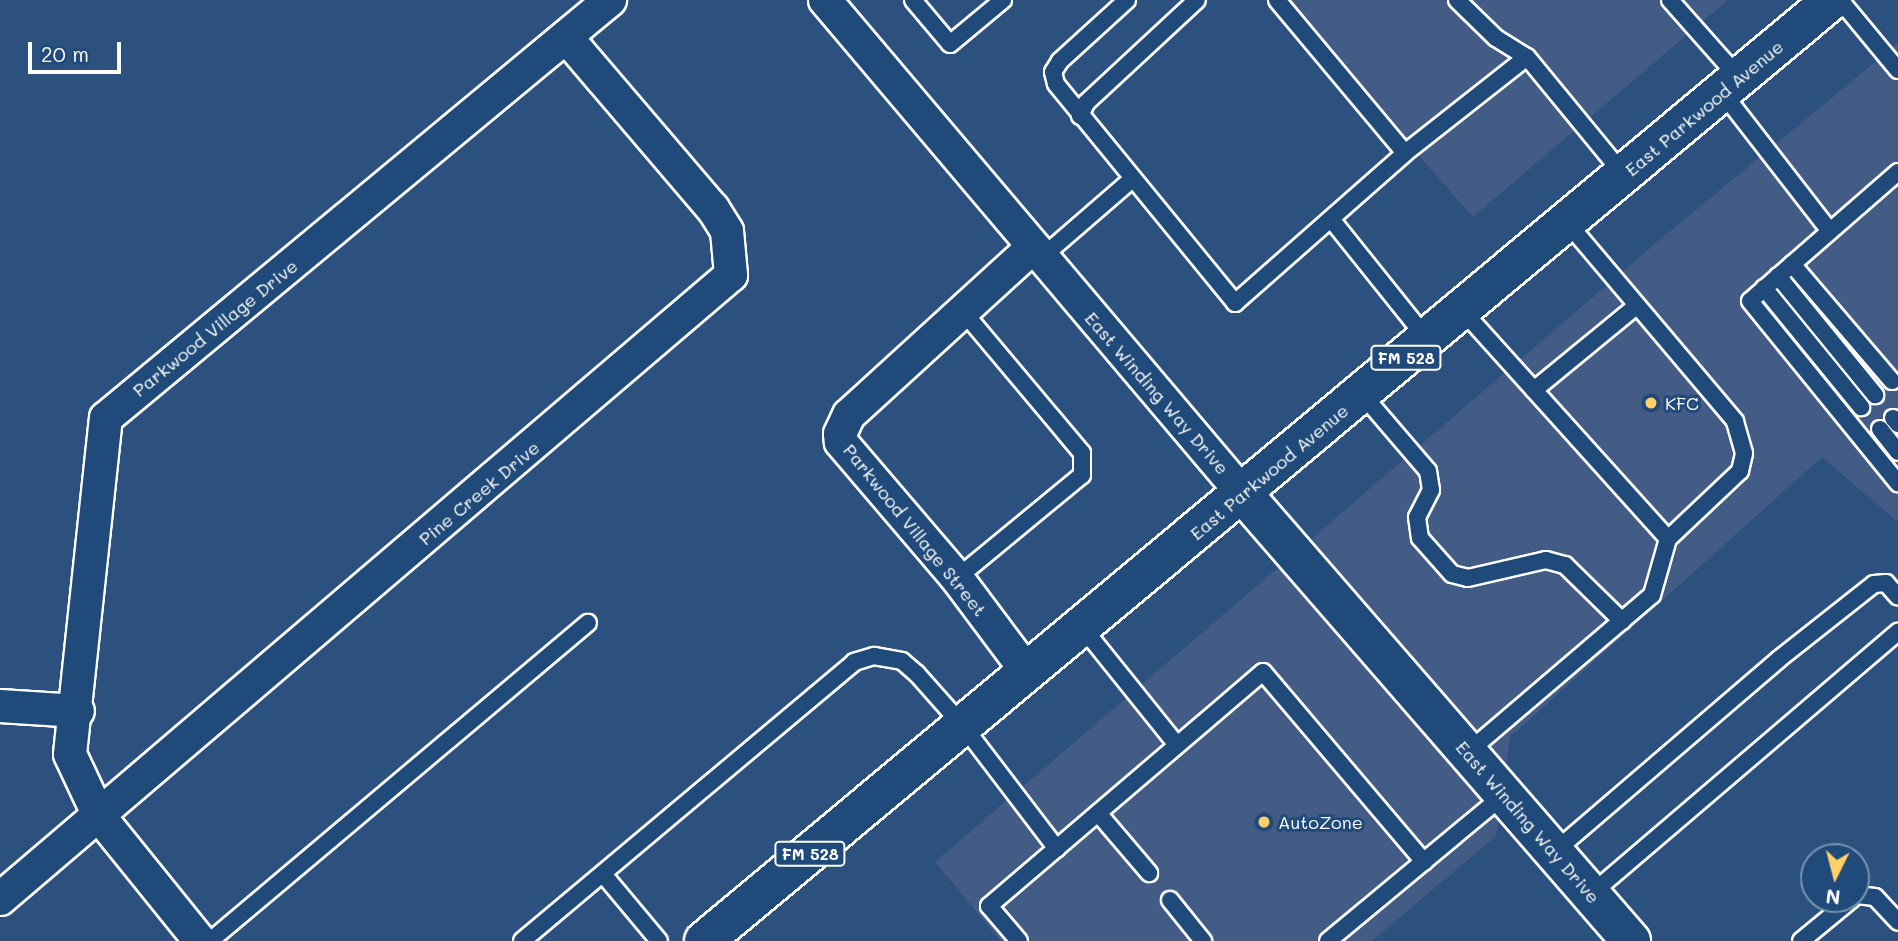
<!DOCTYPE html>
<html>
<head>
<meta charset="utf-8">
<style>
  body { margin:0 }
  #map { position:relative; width:1898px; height:941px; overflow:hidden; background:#2d517f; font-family:Mali,sans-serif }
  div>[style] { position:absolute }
  .built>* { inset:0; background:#425c86 }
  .roads { filter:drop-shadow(2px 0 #fff) drop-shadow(-2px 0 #fff) drop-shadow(0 2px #fff) drop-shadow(0 -2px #fff) }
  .lane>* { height:16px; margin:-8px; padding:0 8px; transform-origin:8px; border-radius:8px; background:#1f4a7a }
  .street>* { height:32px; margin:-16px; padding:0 16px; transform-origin:16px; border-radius:16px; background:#1f4a7a }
  .secondary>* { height:38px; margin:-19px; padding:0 19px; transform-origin:19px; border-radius:19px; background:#1f4a7a }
  .primary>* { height:38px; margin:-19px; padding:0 19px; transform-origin:19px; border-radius:19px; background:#1f4a7a }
  .dots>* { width:19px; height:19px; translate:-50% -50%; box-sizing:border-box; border:4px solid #1f4a7a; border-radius:50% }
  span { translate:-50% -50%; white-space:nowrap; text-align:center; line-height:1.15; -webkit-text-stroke:6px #1f4a7a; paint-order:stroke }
  .shield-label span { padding:2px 5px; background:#1f4a7a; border:2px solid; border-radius:5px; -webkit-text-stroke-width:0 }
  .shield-label { font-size:16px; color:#fff; font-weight:700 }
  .street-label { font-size:18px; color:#fff }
  .poi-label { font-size:18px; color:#fff }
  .left { translate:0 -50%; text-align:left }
  .north { position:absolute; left:1800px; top:843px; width:70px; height:70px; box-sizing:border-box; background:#1f4a7a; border:2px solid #7992af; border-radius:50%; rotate:186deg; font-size:19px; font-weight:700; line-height:28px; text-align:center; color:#fff }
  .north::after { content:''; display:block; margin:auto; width:24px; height:32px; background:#ffd166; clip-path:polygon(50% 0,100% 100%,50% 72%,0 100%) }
  .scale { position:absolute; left:28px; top:42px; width:93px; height:32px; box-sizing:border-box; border:4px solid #fff; border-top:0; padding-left:9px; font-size:21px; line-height:24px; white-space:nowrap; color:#fff; -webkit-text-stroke:5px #1f4a7a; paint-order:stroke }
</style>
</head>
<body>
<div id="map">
  <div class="built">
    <i style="clip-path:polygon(1281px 0,1728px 0,1473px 217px)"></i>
    <i style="clip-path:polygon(1898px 43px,1898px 522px,1822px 457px,1510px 737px,1496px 836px,1372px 941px,1001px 941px,935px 862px,1656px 243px)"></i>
  </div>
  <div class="roads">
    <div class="lane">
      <i style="left:913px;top:0;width:57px;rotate:49.9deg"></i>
      <i style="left:950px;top:44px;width:69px;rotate:-39.7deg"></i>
      <i style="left:1127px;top:0;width:91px;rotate:137.7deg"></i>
      <i style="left:1060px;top:61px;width:13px;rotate:122deg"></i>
      <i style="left:1053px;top:72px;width:12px;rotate:76deg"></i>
      <i style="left:1056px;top:84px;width:283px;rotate:50.7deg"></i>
      <i style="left:1235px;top:303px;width:227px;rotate:-41.4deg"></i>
      <i style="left:1405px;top:153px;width:155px;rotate:-38.2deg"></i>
      <i style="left:1277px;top:0;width:199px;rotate:50.1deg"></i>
      <i style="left:1457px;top:0;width:54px;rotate:44.3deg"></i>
      <i style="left:1496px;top:38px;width:36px;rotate:32deg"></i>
      <i style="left:1527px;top:57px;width:153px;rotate:50.6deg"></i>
      <i style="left:1670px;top:0;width:104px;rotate:48.5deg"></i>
      <i style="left:1840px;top:0;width:91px;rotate:50.4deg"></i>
      <i style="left:1722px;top:92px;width:176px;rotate:52.2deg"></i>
      <i style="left:1080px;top:116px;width:14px;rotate:-65deg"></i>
      <i style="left:1086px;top:103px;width:151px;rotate:-42.9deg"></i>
      <i style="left:1898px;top:172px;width:196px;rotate:138.9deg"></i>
      <i style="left:1750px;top:301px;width:235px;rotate:50.9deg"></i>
      <i style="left:1331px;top:219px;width:154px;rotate:51.3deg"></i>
      <i style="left:1041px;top:258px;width:119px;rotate:-40.9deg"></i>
      <i style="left:1792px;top:264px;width:154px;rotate:49.5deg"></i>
      <i style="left:1778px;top:276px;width:154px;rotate:50.8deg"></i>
      <i style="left:1764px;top:288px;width:154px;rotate:50.8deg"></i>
      <i style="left:1462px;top:310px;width:308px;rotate:48deg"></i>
      <i style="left:1534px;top:390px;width:131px;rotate:-39.4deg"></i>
      <i style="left:1362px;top:394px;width:101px;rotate:49.4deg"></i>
      <i style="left:1428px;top:471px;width:19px;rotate:81deg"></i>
      <i style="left:1431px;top:490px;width:30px;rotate:117deg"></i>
      <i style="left:1417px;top:517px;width:21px;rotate:82deg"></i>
      <i style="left:1420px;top:538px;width:48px;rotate:48.4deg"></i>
      <i style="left:1452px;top:574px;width:16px;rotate:14deg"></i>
      <i style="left:1468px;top:578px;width:80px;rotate:-13deg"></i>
      <i style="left:1546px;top:560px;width:20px;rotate:15deg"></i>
      <i style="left:1565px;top:565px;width:80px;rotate:44.5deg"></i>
      <i style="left:1893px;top:418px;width:8px;rotate:50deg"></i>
      <i style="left:1880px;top:429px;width:29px;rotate:52deg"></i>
      <i style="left:957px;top:578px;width:162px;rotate:-39.5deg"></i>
      <i style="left:1082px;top:475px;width:22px;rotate:-90deg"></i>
      <i style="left:1082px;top:453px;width:185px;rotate:-130deg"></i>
      <i style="left:1083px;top:628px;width:150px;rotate:51.2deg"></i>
      <i style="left:1468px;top:752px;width:242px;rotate:-40.5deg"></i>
      <i style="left:1652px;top:595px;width:58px;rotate:-74.1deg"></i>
      <i style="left:1668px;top:539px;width:99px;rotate:-43.4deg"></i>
      <i style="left:1740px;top:471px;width:18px;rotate:-77deg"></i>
      <i style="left:1744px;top:453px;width:33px;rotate:-106deg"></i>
      <i style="left:1735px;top:421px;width:260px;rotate:-130.2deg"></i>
      <i style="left:1098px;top:813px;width:79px;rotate:49.6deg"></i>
      <i style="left:1554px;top:852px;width:296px;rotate:-40.6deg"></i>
      <i style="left:1779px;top:659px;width:121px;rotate:-38.3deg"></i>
      <i style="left:1874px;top:584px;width:12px;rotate:-5deg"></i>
      <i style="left:1886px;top:583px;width:18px;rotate:49deg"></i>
      <i style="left:603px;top:874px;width:87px;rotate:50.1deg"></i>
      <i style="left:1591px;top:894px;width:404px;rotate:-40.5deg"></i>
      <i style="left:1856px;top:895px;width:19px;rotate:6deg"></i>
      <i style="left:1875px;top:897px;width:34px;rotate:47deg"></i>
      <i style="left:1170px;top:900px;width:53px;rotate:51.2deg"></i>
      <i style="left:210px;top:941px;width:494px;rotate:-40.1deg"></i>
      <i style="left:522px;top:941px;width:434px;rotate:-40deg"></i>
      <i style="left:854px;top:662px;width:21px;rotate:-17deg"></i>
      <i style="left:874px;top:656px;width:28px;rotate:10deg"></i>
      <i style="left:902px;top:661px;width:20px;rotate:41deg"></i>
      <i style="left:917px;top:674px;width:71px;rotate:48.4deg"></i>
      <i style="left:964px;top:727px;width:153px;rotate:52.7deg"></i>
      <i style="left:1019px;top:941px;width:46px;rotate:-130.6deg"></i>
      <i style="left:989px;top:906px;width:360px;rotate:-40.5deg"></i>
      <i style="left:1263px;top:672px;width:249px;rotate:49.7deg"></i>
      <i style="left:1328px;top:941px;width:229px;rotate:-39.7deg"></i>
      <i style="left:1801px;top:941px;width:66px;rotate:-39.5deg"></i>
    </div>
    <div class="street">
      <i style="left:825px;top:0;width:647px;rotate:49.76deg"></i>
      <i style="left:1028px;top:673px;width:119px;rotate:-126.8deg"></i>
      <i style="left:957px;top:578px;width:179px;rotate:-130.5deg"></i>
      <i style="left:841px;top:442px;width:8px;rotate:-97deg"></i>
      <i style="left:840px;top:434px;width:21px;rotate:-65deg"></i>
      <i style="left:849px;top:415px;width:248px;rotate:-42.4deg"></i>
      <i style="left:0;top:706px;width:78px;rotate:3.7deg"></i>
      <i style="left:0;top:899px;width:961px;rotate:-40.48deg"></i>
      <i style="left:731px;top:275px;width:44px;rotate:-95.2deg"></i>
      <i style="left:727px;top:231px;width:26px;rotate:-122deg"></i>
      <i style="left:713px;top:209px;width:225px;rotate:-130.5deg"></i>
      <i style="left:200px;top:941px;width:161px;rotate:-128.9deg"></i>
      <i style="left:99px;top:816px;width:68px;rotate:-115.1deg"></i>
      <i style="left:70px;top:754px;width:338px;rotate:-83.9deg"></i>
      <i style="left:106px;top:418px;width:655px;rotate:-39.67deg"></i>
    </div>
    <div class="secondary">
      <i style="left:1243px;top:494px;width:592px;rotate:49.04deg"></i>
    </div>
    <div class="primary">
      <i style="left:704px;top:941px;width:1469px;rotate:-39.84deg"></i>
    </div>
  </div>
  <div class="dots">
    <i style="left:1651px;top:403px;background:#ffd166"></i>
    <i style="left:1264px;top:822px;background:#ffd166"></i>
  </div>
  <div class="shield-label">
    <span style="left:1406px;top:358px">FM 528</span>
    <span style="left:810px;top:854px">FM 528</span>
  </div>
  <div class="street-label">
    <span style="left:1704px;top:108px;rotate:-40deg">East Parkwood Avenue</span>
    <span style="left:215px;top:328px;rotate:-39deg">Parkwood Village Drive</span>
    <span style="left:1157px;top:393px;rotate:49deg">East Winding Way Drive</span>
    <span style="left:1269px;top:472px;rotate:-40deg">East Parkwood Avenue</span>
    <span style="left:479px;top:493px;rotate:-40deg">Pine Creek Drive</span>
    <span style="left:915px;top:530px;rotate:51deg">Parkwood Village Street</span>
    <span style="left:1528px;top:822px;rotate:49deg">East Winding Way Drive</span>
  </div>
  <div class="poi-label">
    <span class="left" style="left:1665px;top:403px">KFC</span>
    <span class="left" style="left:1278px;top:822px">AutoZone</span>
  </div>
  <div class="north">N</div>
  <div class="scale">20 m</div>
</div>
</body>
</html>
